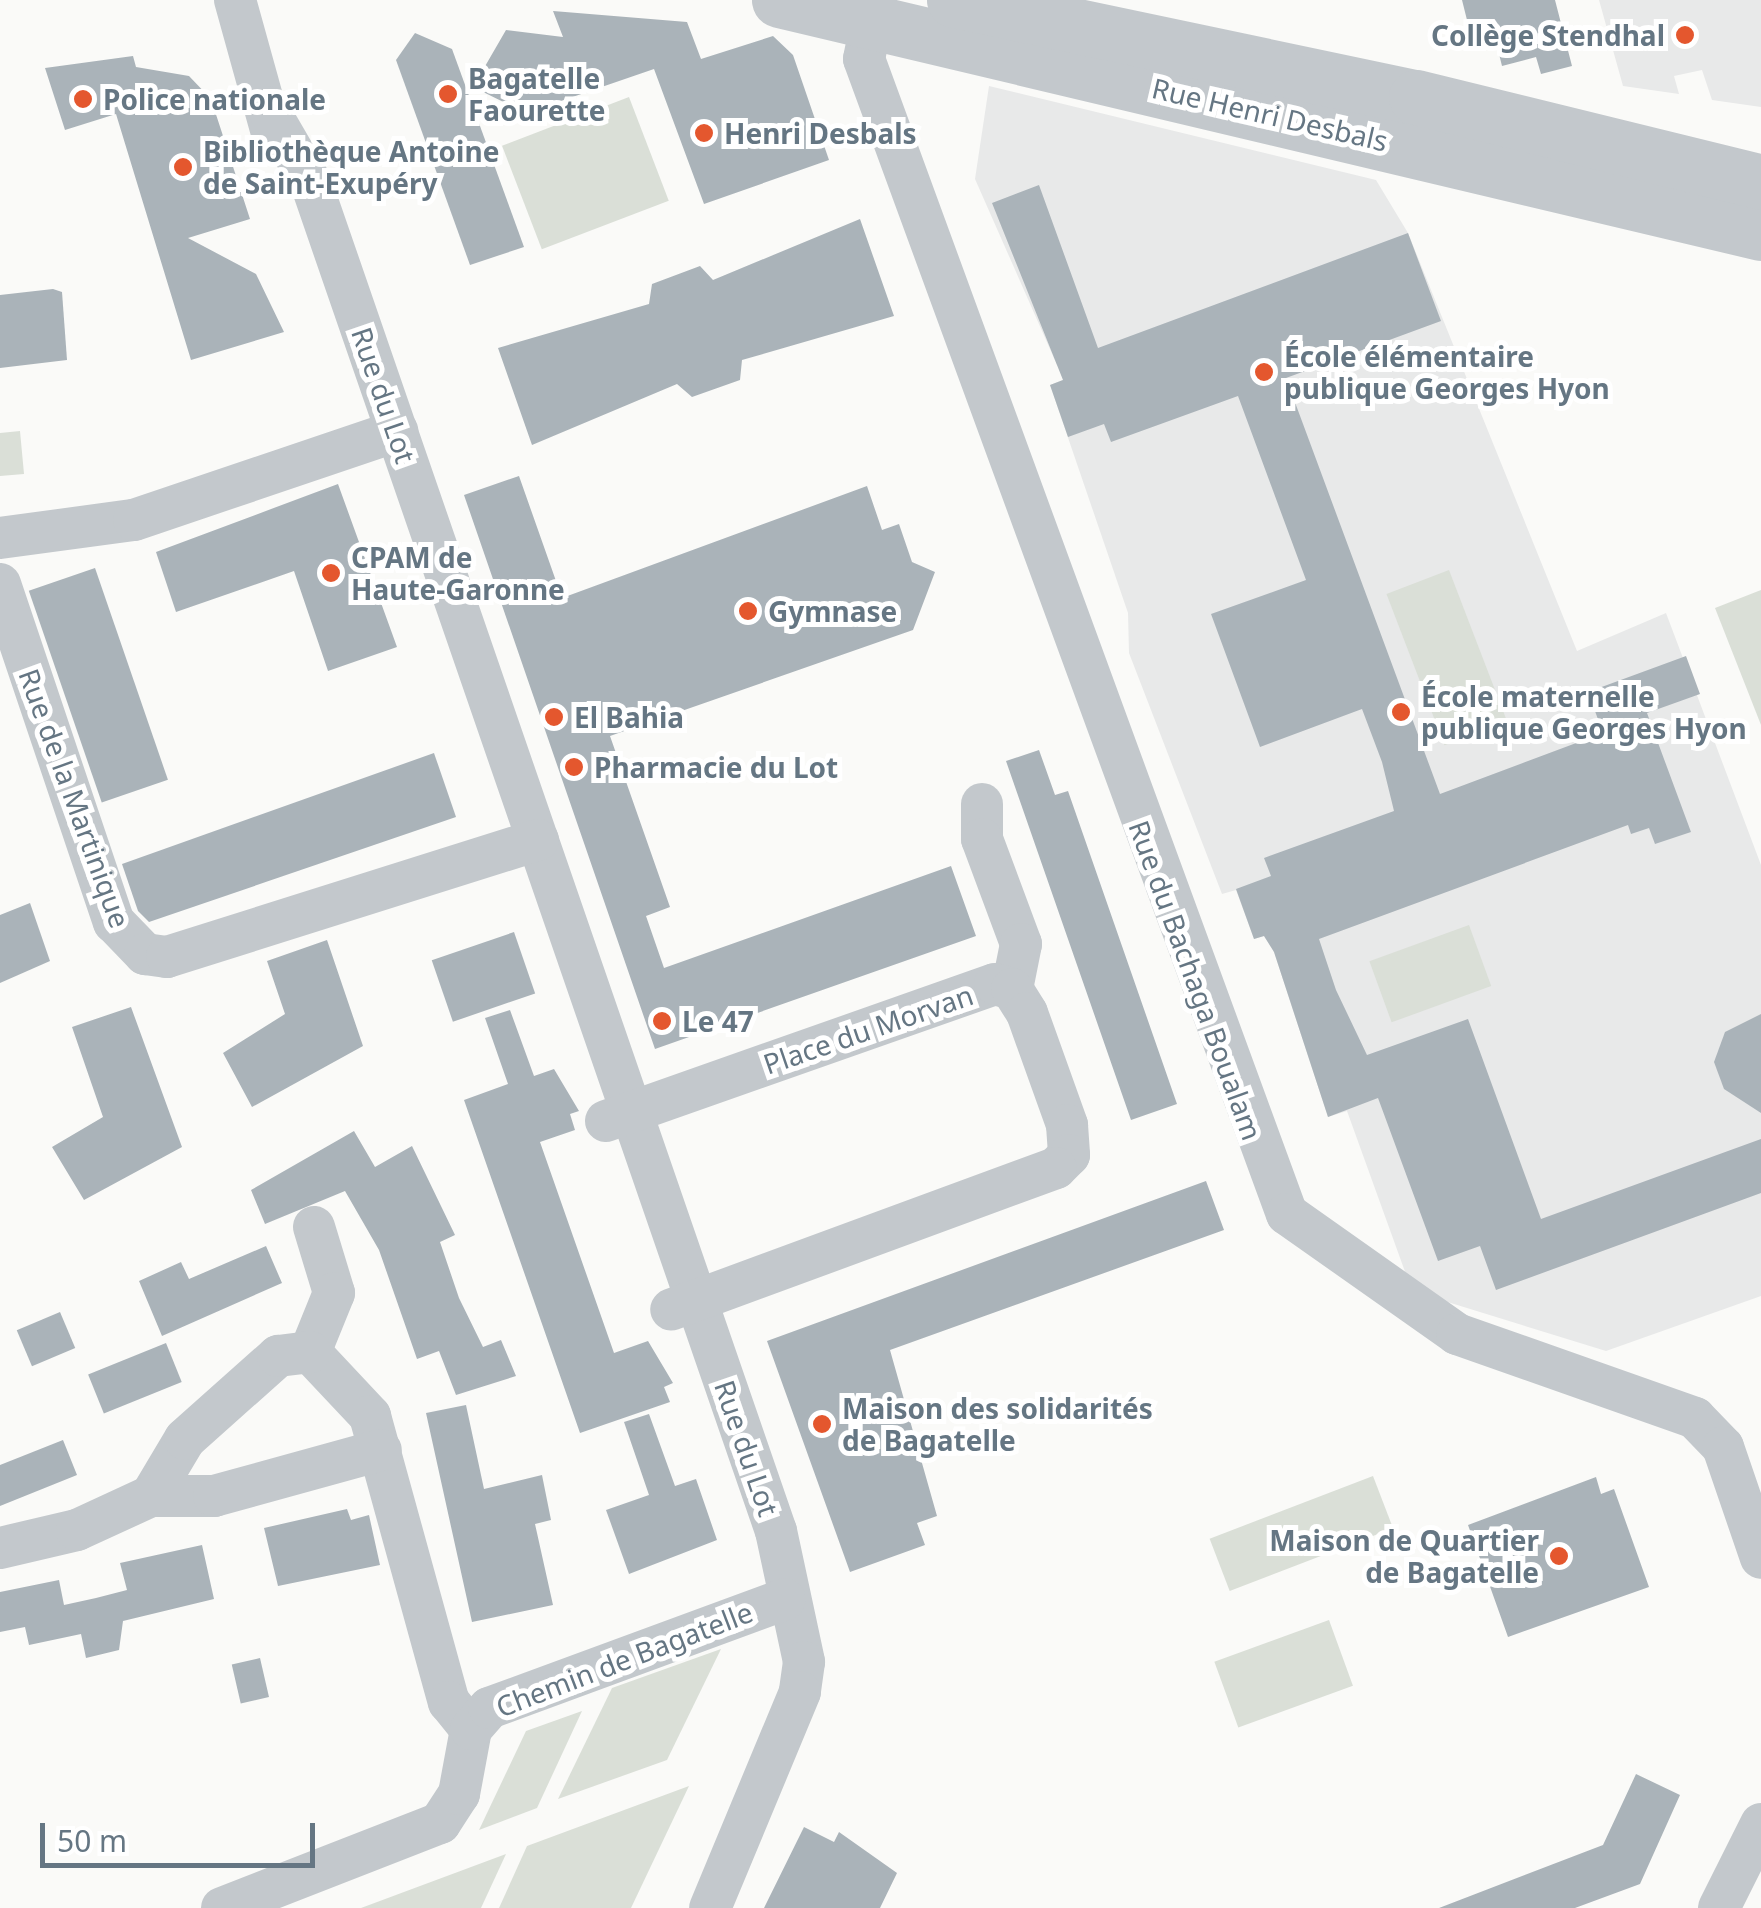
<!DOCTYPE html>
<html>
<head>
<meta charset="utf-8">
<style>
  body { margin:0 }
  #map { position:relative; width:1761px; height:1908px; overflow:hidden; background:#fafaf8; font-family:"Noto Sans",sans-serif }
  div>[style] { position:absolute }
  .built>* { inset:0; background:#e8e9e9 }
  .green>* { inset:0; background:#dadfd7; transform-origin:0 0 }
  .building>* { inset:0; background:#aab3b9; transform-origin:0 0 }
  .minor>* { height:42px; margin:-21px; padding:0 21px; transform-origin:21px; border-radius:21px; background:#c3c8cc }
  .tertiary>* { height:55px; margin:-27.5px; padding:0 27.5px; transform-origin:27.5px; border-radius:27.5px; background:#c3c8cc }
  .dots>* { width:28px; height:28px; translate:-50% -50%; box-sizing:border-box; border:5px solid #fff; border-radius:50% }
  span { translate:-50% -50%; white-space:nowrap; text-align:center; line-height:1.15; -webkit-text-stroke:10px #fff; paint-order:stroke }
  .poi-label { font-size:28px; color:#657683; font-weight:700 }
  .right { translate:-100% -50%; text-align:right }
  .left { translate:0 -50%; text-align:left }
  .street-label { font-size:28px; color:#657683 }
  .scale { position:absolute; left:40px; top:1823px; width:275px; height:45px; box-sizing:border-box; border:5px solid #657683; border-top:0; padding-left:12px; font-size:30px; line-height:35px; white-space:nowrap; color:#657683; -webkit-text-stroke:8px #fff; paint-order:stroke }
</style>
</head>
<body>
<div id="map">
  <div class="built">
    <i style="clip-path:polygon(1599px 0,1761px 0,1761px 107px,1712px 100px,1702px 70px,1674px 76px,1679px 94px,1623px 86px)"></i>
    <i style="clip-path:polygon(989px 86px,1376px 180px,1408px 233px,1577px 651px,1666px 613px,1761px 865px,1761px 1296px,1606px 1351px,1412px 1291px,1347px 1111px,1328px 1117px,1274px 952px,1264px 936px,1254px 939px,1236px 890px,1222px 894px,1129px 653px,1128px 613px,1050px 385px,1068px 378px,1064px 363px,1057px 365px,975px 179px)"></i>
  </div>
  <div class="green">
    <i style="left:629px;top:97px;width:111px;height:136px;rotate:69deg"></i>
    <i style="clip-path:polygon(20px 431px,24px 474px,0 476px,0 433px)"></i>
    <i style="left:1449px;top:570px;width:162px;height:67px;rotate:69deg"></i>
    <i style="clip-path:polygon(1761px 590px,1761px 725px,1715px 608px)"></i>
    <i style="left:1469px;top:925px;width:65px;height:106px;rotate:70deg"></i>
    <i style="left:1373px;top:1476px;width:56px;height:175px;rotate:69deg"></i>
    <i style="left:1329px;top:1620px;width:70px;height:122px;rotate:70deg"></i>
    <i style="clip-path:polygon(721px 1649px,667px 1760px,558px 1799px,612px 1688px)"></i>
    <i style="clip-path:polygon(582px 1711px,537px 1808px,479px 1830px,526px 1731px)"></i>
    <i style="clip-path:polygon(689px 1786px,631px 1908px,499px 1908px,527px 1846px)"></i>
    <i style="clip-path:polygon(506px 1854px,481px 1908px,361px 1908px)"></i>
  </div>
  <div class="building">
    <i style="clip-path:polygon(1462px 0,1555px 0,1572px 66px,1541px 74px,1536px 57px,1502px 66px,1495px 38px,1473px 44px)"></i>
    <i style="clip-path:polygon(553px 11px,687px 22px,701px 59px,773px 36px,793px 55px,829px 160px,704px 204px,654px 69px,526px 113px,473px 87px,506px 30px,563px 37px)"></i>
    <i style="clip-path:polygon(415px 33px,452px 49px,524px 247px,470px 265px,396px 60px)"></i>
    <i style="clip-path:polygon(133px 56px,136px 67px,189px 76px,211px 99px,250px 219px,188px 238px,256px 274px,284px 332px,191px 360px,116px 114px,65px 130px,45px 68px)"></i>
    <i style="clip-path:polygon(1039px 185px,1098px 348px,1408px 233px,1441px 321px,1286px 378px,1440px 794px,1603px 733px,1588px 692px,1686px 656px,1700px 694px,1647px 713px,1691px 832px,1655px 844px,1649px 828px,1631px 834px,1628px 825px,1319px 939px,1336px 990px,1367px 1055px,1468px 1019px,1541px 1219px,1761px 1139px,1761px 1193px,1496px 1290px,1480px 1246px,1438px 1261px,1378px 1098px,1328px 1117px,1274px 952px,1264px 936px,1254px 939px,1236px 889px,1271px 876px,1264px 858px,1394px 811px,1382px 762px,1362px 709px,1260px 747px,1211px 614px,1306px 580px,1238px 396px,1111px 442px,1104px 424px,1068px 437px,1050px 385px,1063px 380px,992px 203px)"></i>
    <i style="clip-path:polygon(860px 219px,894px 316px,742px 360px,740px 380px,692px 397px,677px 384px,532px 445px,498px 348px,649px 304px,652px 284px,700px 266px,713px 280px)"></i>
    <i style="clip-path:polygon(53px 289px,62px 292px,67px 360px,0 368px,0 295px)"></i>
    <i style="clip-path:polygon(519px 476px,562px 598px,867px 486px,882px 530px,899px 524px,912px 562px,935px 572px,913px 630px,610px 736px,670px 907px,646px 916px,664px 968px,951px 866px,976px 936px,655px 1049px,464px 495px)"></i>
    <i style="clip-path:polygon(338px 484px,397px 647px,328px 671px,294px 571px,176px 612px,156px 552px)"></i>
    <i style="left:95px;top:568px;width:224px;height:70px;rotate:71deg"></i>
    <i style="clip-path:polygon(1039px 750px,1055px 795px,1068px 791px,1177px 1104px,1131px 1120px,1006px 761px)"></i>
    <i style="clip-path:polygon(434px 753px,456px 817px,149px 922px,138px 911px,122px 864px)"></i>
    <i style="clip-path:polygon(30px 903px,50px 961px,0 983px,0 915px)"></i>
    <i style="left:514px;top:932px;width:65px;height:87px;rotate:71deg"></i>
    <i style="clip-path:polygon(327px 940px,363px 1046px,252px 1107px,223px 1053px,285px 1014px,267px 961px)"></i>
    <i style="clip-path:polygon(131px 1007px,182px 1147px,84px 1200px,52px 1147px,103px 1117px,72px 1027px)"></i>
    <i style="clip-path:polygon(510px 1010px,534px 1076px,554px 1069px,579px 1111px,570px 1114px,575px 1130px,540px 1142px,614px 1353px,648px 1341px,673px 1383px,664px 1387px,670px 1402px,580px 1433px,464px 1100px,508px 1084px,485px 1018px)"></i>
    <i style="clip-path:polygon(1761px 1014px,1761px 1113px,1724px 1089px,1714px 1062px,1725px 1032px)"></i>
    <i style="clip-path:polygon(354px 1131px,375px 1167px,412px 1146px,455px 1235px,440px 1242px,459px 1298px,483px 1347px,501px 1340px,516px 1376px,456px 1395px,439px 1351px,417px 1359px,379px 1250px,345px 1191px,265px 1224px,251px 1190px)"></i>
    <i style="clip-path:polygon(1206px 1181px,1224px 1230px,890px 1350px,937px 1516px,917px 1523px,925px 1545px,850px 1572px,767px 1341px)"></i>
    <i style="clip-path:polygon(266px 1246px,282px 1283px,162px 1336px,139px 1281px,181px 1262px,189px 1279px)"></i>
    <i style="left:60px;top:1312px;width:39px;height:47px;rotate:67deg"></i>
    <i style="left:166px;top:1343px;width:42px;height:84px;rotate:68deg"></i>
    <i style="clip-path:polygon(466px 1405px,484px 1489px,542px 1475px,551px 1520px,535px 1524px,553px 1605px,472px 1622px,426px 1413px)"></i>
    <i style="clip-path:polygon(649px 1414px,675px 1486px,696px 1479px,717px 1540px,629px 1574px,606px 1510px,649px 1495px,624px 1422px)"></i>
    <i style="clip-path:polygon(63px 1440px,77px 1475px,0 1506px,0 1465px)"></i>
    <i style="clip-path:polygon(1596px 1477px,1601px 1494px,1614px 1489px,1649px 1587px,1508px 1637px,1468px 1525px)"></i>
    <i style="clip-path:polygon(347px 1509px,351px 1520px,369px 1515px,380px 1565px,278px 1586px,264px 1528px)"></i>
    <i style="clip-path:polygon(202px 1545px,214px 1599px,123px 1621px,119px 1650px,86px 1658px,81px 1634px,29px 1645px,25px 1627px,0 1632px,0 1592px,59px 1580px,64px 1605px,96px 1598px,127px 1590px,120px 1563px)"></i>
    <i style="left:260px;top:1658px;width:40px;height:29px;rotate:77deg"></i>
    <i style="clip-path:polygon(1636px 1774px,1680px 1795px,1640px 1884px,1575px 1908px,1439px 1908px,1603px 1845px)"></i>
    <i style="clip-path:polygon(804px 1827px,834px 1842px,839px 1832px,897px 1873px,880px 1908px,764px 1908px)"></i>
  </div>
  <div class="minor">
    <i style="left:235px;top:0;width:138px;rotate:74.5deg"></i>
    <i style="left:876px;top:0;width:60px;rotate:101.5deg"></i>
    <i style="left:864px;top:59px;width:1230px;rotate:69.89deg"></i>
    <i style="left:1287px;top:1214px;width:208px;rotate:35.2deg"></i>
    <i style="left:1457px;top:1334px;width:252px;rotate:19.4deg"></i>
    <i style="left:1695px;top:1418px;width:40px;rotate:46deg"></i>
    <i style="left:1723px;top:1447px;width:117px;rotate:71.1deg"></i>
    <i style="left:267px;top:107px;width:88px;rotate:59.9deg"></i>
    <i style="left:311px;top:183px;width:1426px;rotate:70.97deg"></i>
    <i style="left:776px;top:1531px;width:134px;rotate:77.9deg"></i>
    <i style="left:804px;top:1662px;width:30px;rotate:98deg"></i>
    <i style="left:800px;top:1692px;width:234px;rotate:112.6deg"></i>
    <i style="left:0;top:538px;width:135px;rotate:-7.7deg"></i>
    <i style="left:134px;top:520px;width:278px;rotate:-18.7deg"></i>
    <i style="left:0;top:584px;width:357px;rotate:71.4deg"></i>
    <i style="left:114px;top:922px;width:45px;rotate:45.9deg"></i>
    <i style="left:145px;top:954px;width:22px;rotate:8deg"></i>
    <i style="left:167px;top:957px;width:389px;rotate:-17.5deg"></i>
    <i style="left:982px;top:804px;width:35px;rotate:90deg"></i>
    <i style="left:982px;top:839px;width:112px;rotate:69.6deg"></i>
    <i style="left:1021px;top:944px;width:46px;rotate:101.3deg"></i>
    <i style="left:606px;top:1121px;width:412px;rotate:-19.4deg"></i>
    <i style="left:995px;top:984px;width:18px;rotate:16deg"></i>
    <i style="left:1012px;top:989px;width:28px;rotate:58deg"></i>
    <i style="left:1027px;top:1013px;width:119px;rotate:70.3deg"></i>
    <i style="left:1067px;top:1125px;width:30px;rotate:86deg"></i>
    <i style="left:1069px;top:1155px;width:18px;rotate:135deg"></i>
    <i style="left:1056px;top:1168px;width:410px;rotate:159.8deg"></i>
    <i style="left:314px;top:1227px;width:69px;rotate:73.1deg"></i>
    <i style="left:334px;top:1293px;width:64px;rotate:112.1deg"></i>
    <i style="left:310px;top:1352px;width:88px;rotate:46.8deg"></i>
    <i style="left:370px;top:1416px;width:297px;rotate:74.6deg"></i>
    <i style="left:449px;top:1702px;width:35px;rotate:51deg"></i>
    <i style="left:151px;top:1496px;width:66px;rotate:-59.2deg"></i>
    <i style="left:185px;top:1439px;width:125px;rotate:-41.7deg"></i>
    <i style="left:278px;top:1356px;width:32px;rotate:-7deg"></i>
    <i style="left:0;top:1548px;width:79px;rotate:-13.2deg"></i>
    <i style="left:77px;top:1530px;width:81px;rotate:-24.7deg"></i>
    <i style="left:151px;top:1496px;width:63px"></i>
    <i style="left:214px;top:1496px;width:173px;rotate:-15.4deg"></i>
    <i style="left:222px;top:1908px;width:234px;rotate:-21.3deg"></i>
    <i style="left:440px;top:1823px;width:35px;rotate:-57deg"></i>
    <i style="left:459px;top:1794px;width:66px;rotate:-79.5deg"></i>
    <i style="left:471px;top:1729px;width:28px;rotate:-49deg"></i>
    <i style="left:489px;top:1708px;width:315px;rotate:-20.2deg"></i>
    <i style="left:1719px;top:1908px;width:94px;rotate:-63.4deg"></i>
  </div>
  <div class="tertiary">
    <i style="left:779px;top:0;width:1009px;rotate:13.35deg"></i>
    <i style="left:954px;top:0;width:472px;rotate:11.9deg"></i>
    <i style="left:1416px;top:97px;width:355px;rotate:13.8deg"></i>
  </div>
  <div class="dots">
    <i style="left:1685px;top:35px;background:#e4572e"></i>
    <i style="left:448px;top:94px;background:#e4572e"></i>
    <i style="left:83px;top:99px;background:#e4572e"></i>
    <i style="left:704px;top:133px;background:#e4572e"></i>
    <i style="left:183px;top:167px;background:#e4572e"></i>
    <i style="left:1264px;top:372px;background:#e4572e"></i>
    <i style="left:331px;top:573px;background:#e4572e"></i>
    <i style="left:748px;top:611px;background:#e4572e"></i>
    <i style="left:1401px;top:712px;background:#e4572e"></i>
    <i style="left:554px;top:717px;background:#e4572e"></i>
    <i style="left:574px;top:767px;background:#e4572e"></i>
    <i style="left:662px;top:1021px;background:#e4572e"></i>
    <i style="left:822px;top:1424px;background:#e4572e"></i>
    <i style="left:1559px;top:1556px;background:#e4572e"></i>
  </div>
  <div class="poi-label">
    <span class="right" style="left:1665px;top:35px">Collège Stendhal</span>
    <span class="left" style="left:468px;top:94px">Bagatelle<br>Faourette</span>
    <span class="left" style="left:103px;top:99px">Police nationale</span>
    <span class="left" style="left:724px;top:133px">Henri Desbals</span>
    <span class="left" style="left:203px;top:167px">Bibliothèque Antoine<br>de Saint-Exupéry</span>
    <span class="left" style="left:1284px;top:372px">École élémentaire<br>publique Georges Hyon</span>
    <span class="left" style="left:351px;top:573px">CPAM de<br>Haute-Garonne</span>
    <span class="left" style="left:768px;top:611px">Gymnase</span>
    <span class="left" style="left:1421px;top:712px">École maternelle<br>publique Georges Hyon</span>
    <span class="left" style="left:574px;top:717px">El Bahia</span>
    <span class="left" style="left:594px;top:767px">Pharmacie du Lot</span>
    <span class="left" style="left:682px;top:1021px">Le 47</span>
    <span class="left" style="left:842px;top:1424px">Maison des solidarités<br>de Bagatelle</span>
    <span class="right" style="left:1539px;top:1556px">Maison de Quartier<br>de Bagatelle</span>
  </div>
  <div class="street-label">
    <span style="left:1270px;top:114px;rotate:13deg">Rue Henri Desbals</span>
    <span style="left:384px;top:395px;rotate:71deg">Rue du Lot</span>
    <span style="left:75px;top:798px;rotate:70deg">Rue de la Martinique</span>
    <span style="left:1196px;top:980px;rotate:70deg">Rue du Bachaga Boualam</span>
    <span style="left:868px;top:1029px;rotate:-19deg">Place du Morvan</span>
    <span style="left:747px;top:1448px;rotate:71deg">Rue du Lot</span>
    <span style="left:624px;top:1659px;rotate:-21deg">Chemin de Bagatelle</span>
  </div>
  <div class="scale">50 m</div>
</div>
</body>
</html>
